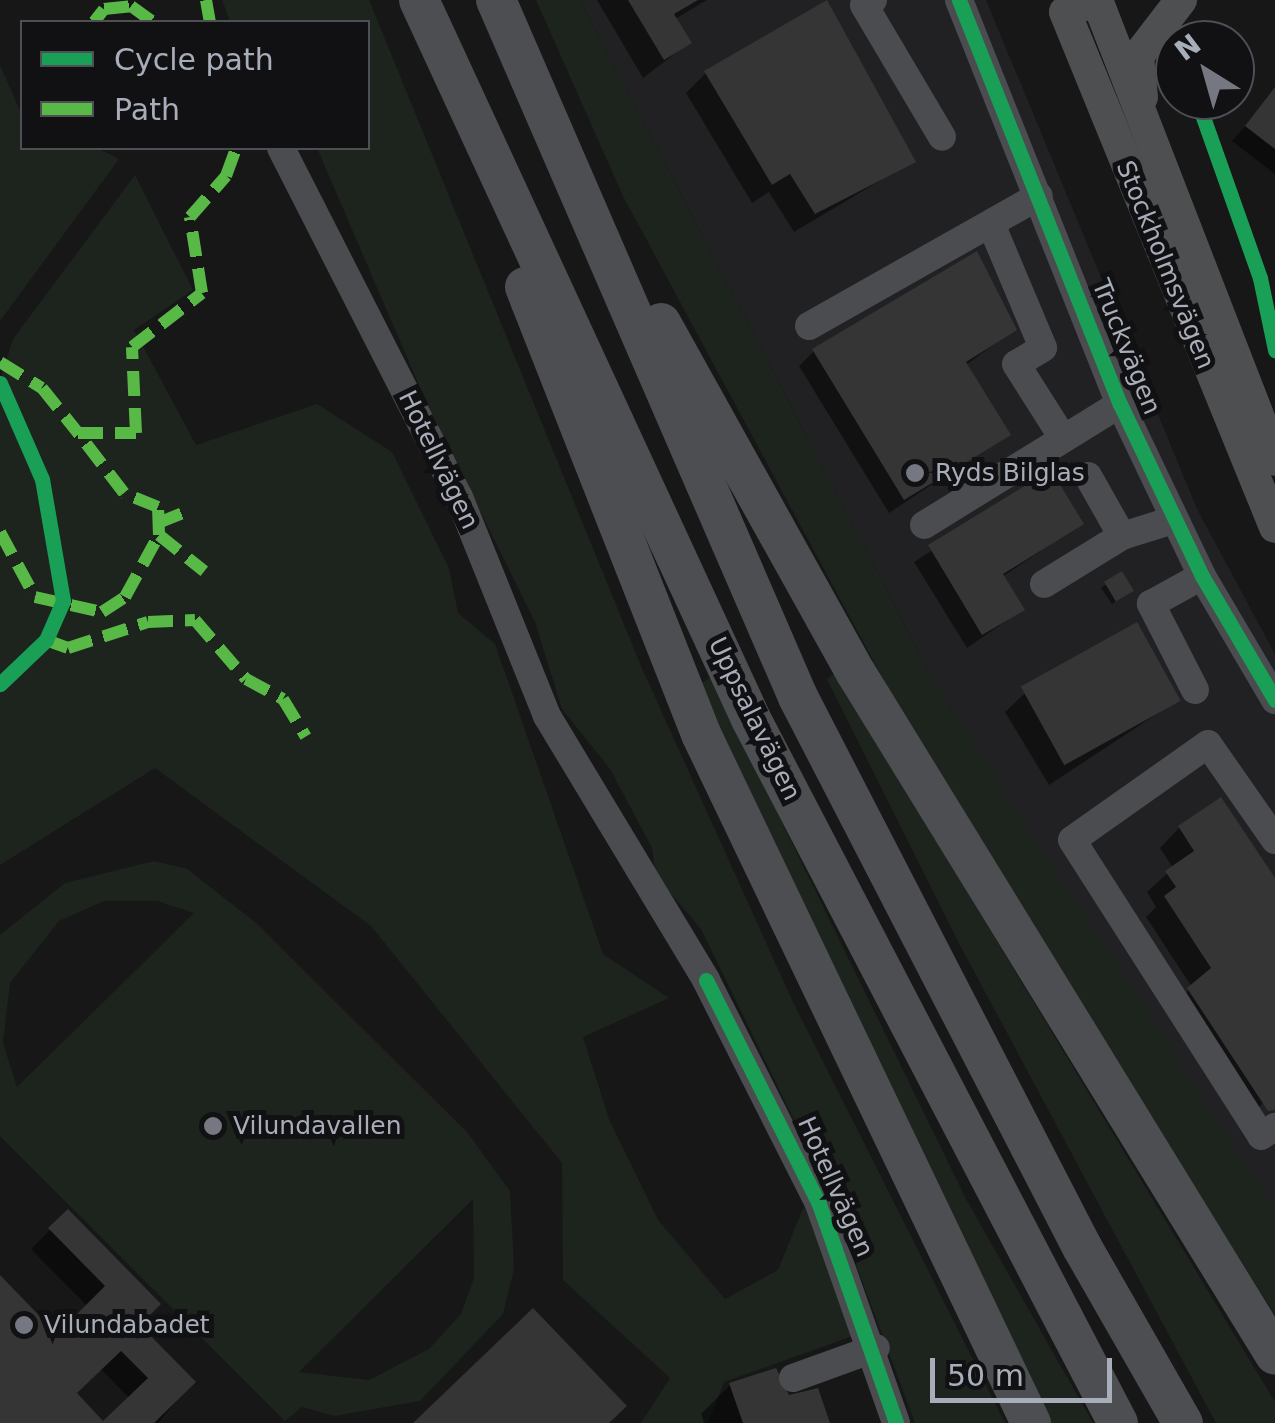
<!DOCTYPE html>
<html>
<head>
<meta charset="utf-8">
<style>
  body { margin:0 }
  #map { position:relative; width:1275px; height:1423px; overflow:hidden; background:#171717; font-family:"DejaVu Sans",sans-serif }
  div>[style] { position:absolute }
  .built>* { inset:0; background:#212123 }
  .green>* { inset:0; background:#1c241d }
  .shadow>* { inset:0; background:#0007 }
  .building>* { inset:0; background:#353536; transform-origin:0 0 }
  .minor>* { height:28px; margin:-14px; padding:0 14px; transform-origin:14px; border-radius:14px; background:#4a4c50 }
  .major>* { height:32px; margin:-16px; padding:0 16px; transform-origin:16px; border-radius:16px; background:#4d4f51 }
  .highway>* { height:40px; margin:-20px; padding:0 20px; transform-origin:20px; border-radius:20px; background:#4d4e52 }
  .quiet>* { height:12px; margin-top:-6px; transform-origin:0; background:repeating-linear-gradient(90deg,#58b947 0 25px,transparent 0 37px) }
  .cycleway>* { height:15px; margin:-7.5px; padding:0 7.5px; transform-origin:7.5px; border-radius:7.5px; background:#1a9f57 }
  .dots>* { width:28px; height:28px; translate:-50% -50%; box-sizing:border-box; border:5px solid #111113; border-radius:50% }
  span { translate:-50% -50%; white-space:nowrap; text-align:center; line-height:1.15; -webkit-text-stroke:10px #111113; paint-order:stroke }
  .street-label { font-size:25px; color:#a7adb9 }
  .poi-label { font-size:25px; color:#a7adb9 }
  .left { translate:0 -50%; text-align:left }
  .legend { position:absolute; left:20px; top:20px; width:350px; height:130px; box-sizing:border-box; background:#111113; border:2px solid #4d4f55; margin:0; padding:12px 18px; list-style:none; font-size:30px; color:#a7adb9 }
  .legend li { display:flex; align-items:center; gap:20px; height:50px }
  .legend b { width:50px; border:2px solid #4d4f55 }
  .north { position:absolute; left:1155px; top:20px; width:100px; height:100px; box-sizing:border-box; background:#111113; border:2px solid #4d4f55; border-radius:50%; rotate:323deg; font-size:28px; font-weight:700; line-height:40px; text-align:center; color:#a7adb9 }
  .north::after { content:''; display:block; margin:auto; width:35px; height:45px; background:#757880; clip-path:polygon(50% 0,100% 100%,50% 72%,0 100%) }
  .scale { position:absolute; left:930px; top:1358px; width:182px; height:45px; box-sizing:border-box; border:5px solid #a7adb9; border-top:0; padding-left:12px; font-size:30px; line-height:35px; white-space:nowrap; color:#a7adb9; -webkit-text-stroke:8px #111113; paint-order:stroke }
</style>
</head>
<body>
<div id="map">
  <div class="built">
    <i style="clip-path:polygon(580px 0,986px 0,1198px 511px,1275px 654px,1275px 1210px,937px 687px)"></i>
  </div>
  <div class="green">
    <i style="clip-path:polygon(222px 0,369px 0,641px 666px,792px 1000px,1005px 1423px,915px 1423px,829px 1192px,701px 929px,656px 876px,652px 848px,610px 769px,562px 709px,535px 622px,424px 397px,317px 148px,368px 148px,368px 22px,230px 22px)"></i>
    <i style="clip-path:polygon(536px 0,580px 0,937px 687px,1275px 1209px,1275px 1315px,936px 777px,623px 196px)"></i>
    <i style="clip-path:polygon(0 65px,22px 115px,22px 148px,97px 148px,119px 159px,0 321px)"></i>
    <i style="clip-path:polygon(135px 175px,193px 290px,134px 330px,196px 445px,317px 404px,392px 452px,449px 568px,458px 613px,495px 644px,603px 954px,669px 998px,583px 1037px,609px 1119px,658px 1220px,725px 1299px,778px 1270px,804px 1206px,861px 1333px,724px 1382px,708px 1423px,641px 1423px,670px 1378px,563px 1280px,562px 1163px,371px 926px,155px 768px,0 865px,0 380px,13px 339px)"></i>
    <i style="clip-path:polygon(835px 673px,1275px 1402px,1275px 1423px,1216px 1423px,961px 947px,827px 679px)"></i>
    <i style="clip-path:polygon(711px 677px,966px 1199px,1093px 1423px,1051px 1423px,975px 1285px,699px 685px)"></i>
    <i style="clip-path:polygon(evenodd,154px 861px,187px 869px,255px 922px,467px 1132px,510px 1191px,514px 1269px,503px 1314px,420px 1401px,334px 1416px,302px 1407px,285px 1421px,0 1136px,0 935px,65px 883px,154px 861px,104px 901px,157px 901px,194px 913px,17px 1087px,3px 1043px,10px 983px,59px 921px,104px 901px,154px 861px,473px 1199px,474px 1278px,461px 1314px,429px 1349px,369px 1380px,299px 1372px,473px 1199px)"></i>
  </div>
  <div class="shadow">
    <i style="clip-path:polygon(597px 0,707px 0,675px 19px,689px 43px,643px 78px)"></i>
    <i style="clip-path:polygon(706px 73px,913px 161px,794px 232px,769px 192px,752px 203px,686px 93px)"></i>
    <i style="clip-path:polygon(1266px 103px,1275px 110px,1275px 174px,1232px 141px)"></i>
    <i style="clip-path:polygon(1014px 330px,966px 365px,1008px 434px,889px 513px,799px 366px,814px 351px)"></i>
    <i style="clip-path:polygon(1050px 474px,1081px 524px,1002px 577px,1022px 610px,967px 648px,914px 562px)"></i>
    <i style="clip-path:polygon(1121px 574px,1127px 594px,1112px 604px,1101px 588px)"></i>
    <i style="clip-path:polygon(1025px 693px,1178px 700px,1049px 785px,1005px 712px)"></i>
    <i style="clip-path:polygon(1179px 828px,1275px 885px,1275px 1090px,1243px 1124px,1169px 1010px,1192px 987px,1146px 917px,1156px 907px,1147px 892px,1173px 868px,1160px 848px)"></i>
    <i style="clip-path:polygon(68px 1212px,136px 1325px,192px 1382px,158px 1423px,105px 1423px,130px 1399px,100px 1368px,74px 1393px,102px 1423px,0 1423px,0 1278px,57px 1338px,88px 1307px,31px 1249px)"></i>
    <i style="clip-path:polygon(730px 1385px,788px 1398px,828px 1423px,704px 1423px,701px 1414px)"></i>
  </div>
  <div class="building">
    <i style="clip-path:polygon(628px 0,698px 0,674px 14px,692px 43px,664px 60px)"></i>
    <i style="clip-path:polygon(827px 0,916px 162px,815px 214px,790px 174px,772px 185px,704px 71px)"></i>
    <i style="clip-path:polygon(1275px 87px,1275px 149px,1245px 126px)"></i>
    <i style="clip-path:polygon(977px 251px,1017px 330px,966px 362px,1011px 435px,904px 500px,812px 349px)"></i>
    <i style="clip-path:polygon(1051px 470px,1084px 524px,1003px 574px,1025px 610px,982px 635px,928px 545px)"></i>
    <i style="left:1122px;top:571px;width:23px;height:21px;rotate:59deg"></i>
    <i style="left:1137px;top:622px;width:90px;height:133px;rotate:61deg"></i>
    <i style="clip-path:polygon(1221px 797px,1275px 878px,1275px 1110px,1268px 1111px,1187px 988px,1211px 968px,1164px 896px,1176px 887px,1165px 871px,1194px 851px,1178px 826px)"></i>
    <i style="clip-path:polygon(evenodd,68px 1209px,161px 1304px,140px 1325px,196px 1382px,154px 1423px,0 1423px,0 1275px,57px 1334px,105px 1286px,48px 1228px,68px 1209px,121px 1351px,148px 1378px,103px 1421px,77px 1393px,121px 1351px)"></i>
    <i style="clip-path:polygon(533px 1308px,627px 1406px,609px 1423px,413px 1423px)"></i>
    <i style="clip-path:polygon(776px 1368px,789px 1395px,818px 1388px,830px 1423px,743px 1423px,729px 1383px)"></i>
  </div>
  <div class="minor">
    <i style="left:873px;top:0;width:10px;rotate:151deg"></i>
    <i style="left:864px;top:5px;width:153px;rotate:59.4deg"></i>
    <i style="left:959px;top:0;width:435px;rotate:68.3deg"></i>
    <i style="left:1120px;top:404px;width:191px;rotate:64.5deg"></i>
    <i style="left:1202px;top:576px;width:144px;rotate:59.5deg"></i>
    <i style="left:281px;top:148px;width:392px;rotate:63deg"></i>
    <i style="left:459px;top:497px;width:236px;rotate:68.1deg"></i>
    <i style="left:547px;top:716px;width:308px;rotate:58.9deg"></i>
    <i style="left:706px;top:980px;width:251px;rotate:63.2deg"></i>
    <i style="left:819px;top:1204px;width:232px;rotate:70.6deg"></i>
    <i style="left:991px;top:224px;width:134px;rotate:67.2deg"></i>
    <i style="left:1043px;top:348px;width:31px;rotate:149deg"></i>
    <i style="left:1016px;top:364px;width:84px;rotate:57.6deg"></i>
    <i style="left:809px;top:326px;width:264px;rotate:-29.5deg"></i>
    <i style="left:1088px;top:476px;width:69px;rotate:60.5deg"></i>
    <i style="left:924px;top:525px;width:230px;rotate:-31.7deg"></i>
    <i style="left:1044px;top:584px;width:92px;rotate:-31.6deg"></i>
    <i style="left:1122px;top:536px;width:53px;rotate:-17.4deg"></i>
    <i style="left:1195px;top:690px;width:97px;rotate:-117.1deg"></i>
    <i style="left:1151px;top:604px;width:58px;rotate:-28.8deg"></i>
    <i style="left:1275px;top:840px;width:117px;rotate:-124.9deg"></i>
    <i style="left:1208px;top:744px;width:166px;rotate:144.8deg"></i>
    <i style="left:1072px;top:840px;width:351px;rotate:57.4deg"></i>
    <i style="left:1261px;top:1136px;width:17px;rotate:-33deg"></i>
    <i style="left:793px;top:1378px;width:88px;rotate:-19.9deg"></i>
  </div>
  <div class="major">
    <i style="left:1097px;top:0;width:34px;rotate:159deg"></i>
    <i style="left:1065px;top:12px;width:556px;rotate:67.82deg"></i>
    <i style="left:1097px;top:0;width:493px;rotate:68.8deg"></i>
    <i style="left:1142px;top:97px;width:41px;rotate:-95.6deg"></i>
    <i style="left:1138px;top:56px;width:71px;rotate:-52.5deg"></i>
  </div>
  <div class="highway">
    <i style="left:419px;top:0;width:792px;rotate:65.21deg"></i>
    <i style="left:751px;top:719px;width:794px;rotate:62.47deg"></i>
    <i style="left:496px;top:0;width:760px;rotate:66.57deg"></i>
    <i style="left:798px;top:697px;width:619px;rotate:62.69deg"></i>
    <i style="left:1082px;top:1247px;width:203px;rotate:60.2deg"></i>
    <i style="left:525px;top:287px;width:480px;rotate:68.5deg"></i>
    <i style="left:701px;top:734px;width:764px;rotate:64.41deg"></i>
    <i style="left:661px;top:323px;width:401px;rotate:60.9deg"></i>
    <i style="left:856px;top:673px;width:800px;rotate:58.43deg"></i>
  </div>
  <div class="quiet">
    <i style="left:206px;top:0;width:22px;rotate:80deg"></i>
    <i style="left:94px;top:22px;width:16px;rotate:-52deg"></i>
    <i style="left:104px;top:9px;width:27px;rotate:-6deg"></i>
    <i style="left:131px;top:6px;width:27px;rotate:36deg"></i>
    <i style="left:0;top:362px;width:49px;rotate:31.8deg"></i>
    <i style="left:42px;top:388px;width:58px;rotate:51.3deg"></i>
    <i style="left:78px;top:433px;width:58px"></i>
    <i style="left:136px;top:433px;width:86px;rotate:-92.7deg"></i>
    <i style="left:132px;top:347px;width:88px;rotate:-37.6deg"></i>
    <i style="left:202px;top:293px;width:77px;rotate:-99deg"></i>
    <i style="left:190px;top:217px;width:55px;rotate:-48.7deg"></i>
    <i style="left:226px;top:176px;width:30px;rotate:-70deg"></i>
    <i style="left:158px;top:523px;width:31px;rotate:-22deg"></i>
    <i style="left:0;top:532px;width:74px;rotate:61.7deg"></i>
    <i style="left:35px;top:597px;width:69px;rotate:12.6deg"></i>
    <i style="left:102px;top:612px;width:27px;rotate:-33deg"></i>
    <i style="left:125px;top:597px;width:71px;rotate:-61.3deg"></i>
    <i style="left:159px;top:535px;width:28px;rotate:-92deg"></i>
    <i style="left:158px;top:507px;width:37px;rotate:-158deg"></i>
    <i style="left:124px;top:493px;width:76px;rotate:-127.5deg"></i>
    <i style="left:159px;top:535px;width:58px;rotate:38.7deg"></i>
    <i style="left:46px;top:640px;width:23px;rotate:20deg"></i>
    <i style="left:68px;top:648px;width:84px;rotate:-18deg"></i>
    <i style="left:148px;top:622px;width:47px;rotate:-2.4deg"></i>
    <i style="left:195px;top:620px;width:78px;rotate:49.2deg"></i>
    <i style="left:246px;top:679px;width:42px;rotate:28.4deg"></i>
    <i style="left:283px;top:699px;width:44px;rotate:58.8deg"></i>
  </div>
  <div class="cycleway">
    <i style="left:959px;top:0;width:435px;rotate:68.3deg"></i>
    <i style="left:1120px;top:404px;width:191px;rotate:64.5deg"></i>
    <i style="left:1202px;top:576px;width:144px;rotate:59.5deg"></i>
    <i style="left:1197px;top:100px;width:189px;rotate:70.5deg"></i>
    <i style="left:1260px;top:278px;width:74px;rotate:78.2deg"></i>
    <i style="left:0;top:383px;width:105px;rotate:66.4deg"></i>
    <i style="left:42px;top:479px;width:124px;rotate:80.2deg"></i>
    <i style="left:63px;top:601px;width:43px;rotate:113.6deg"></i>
    <i style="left:46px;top:640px;width:64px;rotate:136.3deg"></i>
    <i style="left:706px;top:980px;width:251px;rotate:63.2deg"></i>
    <i style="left:819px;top:1204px;width:232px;rotate:70.6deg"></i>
  </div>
  <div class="dots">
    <i style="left:915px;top:473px;background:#757880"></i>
    <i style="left:213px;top:1126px;background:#757880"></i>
    <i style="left:24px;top:1325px;background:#757880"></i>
  </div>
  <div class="street-label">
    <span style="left:1165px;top:265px;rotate:68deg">Stockholmsvägen</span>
    <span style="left:1126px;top:347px;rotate:68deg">Truckvägen</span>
    <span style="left:438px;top:460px;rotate:64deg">Hotellvägen</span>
    <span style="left:754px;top:719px;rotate:64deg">Uppsalavägen</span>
    <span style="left:835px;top:1187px;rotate:66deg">Hotellvägen</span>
  </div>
  <div class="poi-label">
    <span class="left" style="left:935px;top:473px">Ryds Bilglas</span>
    <span class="left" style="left:233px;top:1126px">Vilundavallen</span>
    <span class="left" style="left:44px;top:1325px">Vilundabadet</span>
  </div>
  <ul class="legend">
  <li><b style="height:12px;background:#1a9f57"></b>Cycle path</li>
  <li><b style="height:12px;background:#58b947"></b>Path</li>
  </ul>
  <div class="north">N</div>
  <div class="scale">50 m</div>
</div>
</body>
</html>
